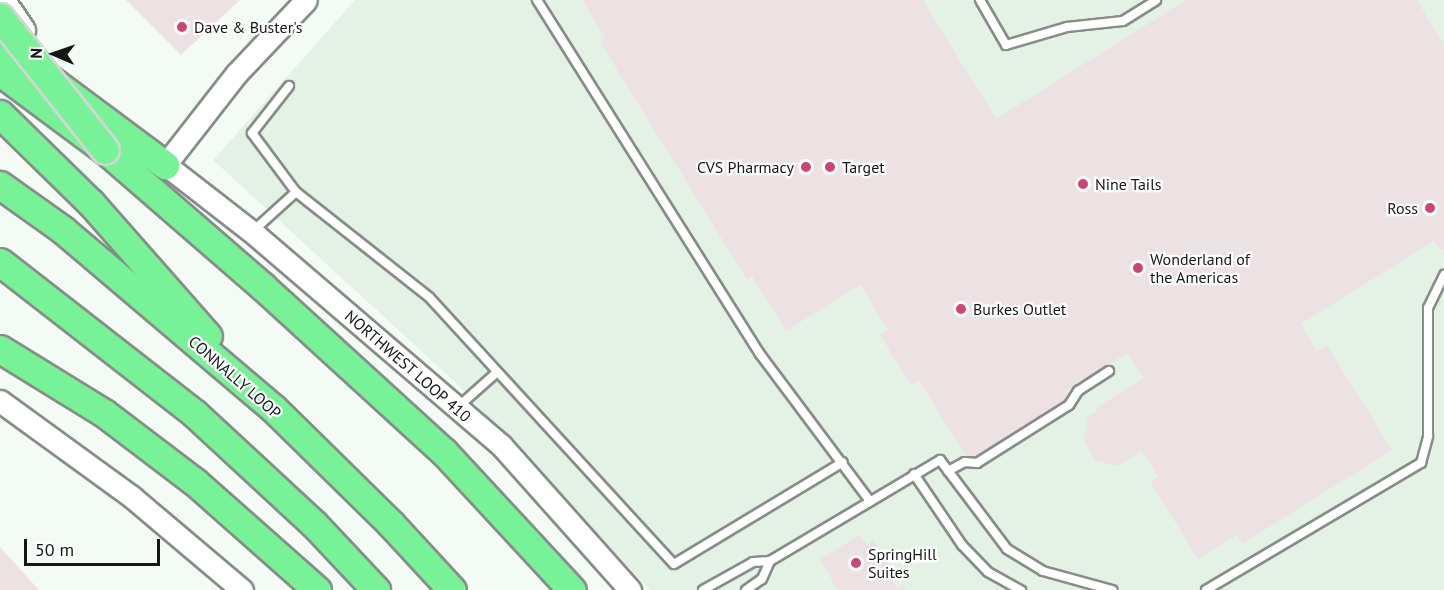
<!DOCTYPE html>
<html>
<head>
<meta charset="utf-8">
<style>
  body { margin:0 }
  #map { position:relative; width:1444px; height:590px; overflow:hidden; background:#f4fbf5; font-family:"PT Sans",sans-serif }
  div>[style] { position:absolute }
  .built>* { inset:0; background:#e4f2e6 }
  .building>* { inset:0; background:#ece2e4 }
  .roads { filter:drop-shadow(2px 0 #878d88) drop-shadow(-2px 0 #878d88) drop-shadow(0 2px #878d88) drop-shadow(0 -2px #878d88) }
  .lane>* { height:8px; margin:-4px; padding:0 4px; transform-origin:4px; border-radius:4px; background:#fff }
  .secondary>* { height:21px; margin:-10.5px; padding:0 10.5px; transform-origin:10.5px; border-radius:10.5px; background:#fff }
  .highway>* { height:27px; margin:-13.5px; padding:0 13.5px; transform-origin:13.5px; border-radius:13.5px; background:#78f297 }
  .bridges { filter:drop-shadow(2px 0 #d5d5d5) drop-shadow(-2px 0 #d5d5d5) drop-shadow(0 2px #d5d5d5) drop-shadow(0 -2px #d5d5d5) }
  .highway-bridge>* { height:27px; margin:-13.5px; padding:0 13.5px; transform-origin:13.5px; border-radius:13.5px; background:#78f297 }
  .dots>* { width:16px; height:16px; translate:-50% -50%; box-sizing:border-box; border:3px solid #fff; border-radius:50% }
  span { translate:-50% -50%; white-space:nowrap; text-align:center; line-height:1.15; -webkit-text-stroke:4.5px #fff; paint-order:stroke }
  .poi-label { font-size:16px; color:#141714 }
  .left { translate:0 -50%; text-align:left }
  .right { translate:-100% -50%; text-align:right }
  .street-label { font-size:16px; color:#141714 }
  .north { position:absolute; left:24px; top:24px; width:60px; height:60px; -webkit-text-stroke:4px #fff; paint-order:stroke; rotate:272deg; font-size:16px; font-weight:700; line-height:24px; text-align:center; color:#141714 }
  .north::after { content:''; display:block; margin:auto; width:21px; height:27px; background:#141714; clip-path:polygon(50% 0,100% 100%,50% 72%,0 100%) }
  .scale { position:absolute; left:24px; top:539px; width:136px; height:27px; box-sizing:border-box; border:3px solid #141714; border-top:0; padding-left:8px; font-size:18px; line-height:21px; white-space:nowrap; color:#141714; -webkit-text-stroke:4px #fff; paint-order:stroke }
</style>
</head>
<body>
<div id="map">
  <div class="built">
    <i style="clip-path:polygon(355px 0,1444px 0,1444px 590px,650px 590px,455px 382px,213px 160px)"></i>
  </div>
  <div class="building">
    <i style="clip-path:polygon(126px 0,240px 0,181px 55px)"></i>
    <i style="clip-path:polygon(582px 0,923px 0,996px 119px,1186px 0,1417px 0,1444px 45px,1444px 249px,1440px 251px,1434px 241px,1301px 324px,1317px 351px,1327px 345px,1392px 450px,1242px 544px,1237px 535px,1198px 559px,1150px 482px,1158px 477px,1142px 451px,1119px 466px,1096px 461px,1083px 440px,1088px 416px,1098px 410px,1096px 408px,1143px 378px,1127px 353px,1066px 391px,1072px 400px,970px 463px,919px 380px,911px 385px,880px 335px,888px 330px,860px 285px,786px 331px,752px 276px,747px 280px,600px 42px,605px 38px)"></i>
    <i style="clip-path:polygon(860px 534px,867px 545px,873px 540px,891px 568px,886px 571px,898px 589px,903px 585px,906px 590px,837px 590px,821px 559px)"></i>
    <i style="clip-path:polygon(0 547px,39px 590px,0 590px)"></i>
  </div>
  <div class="roads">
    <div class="lane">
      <i style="left:537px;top:0;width:418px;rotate:57.8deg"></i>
      <i style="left:760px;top:354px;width:184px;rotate:53.2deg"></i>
      <i style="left:980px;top:0;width:52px;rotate:60deg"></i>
      <i style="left:1006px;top:45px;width:64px;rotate:-16.4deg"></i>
      <i style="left:1067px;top:27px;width:56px;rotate:-6.1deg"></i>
      <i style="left:1123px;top:21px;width:39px;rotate:-32deg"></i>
      <i style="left:289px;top:86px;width:60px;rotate:128.2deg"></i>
      <i style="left:252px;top:133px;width:74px;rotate:53.3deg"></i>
      <i style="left:296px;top:192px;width:169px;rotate:38.3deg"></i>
      <i style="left:429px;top:297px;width:362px;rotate:47.5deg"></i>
      <i style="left:674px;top:564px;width:197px;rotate:-31.1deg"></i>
      <i style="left:253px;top:231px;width:58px;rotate:-42.2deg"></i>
      <i style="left:459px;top:406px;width:50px;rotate:-41.7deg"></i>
      <i style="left:948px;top:471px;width:19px;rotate:-28deg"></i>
      <i style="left:965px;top:462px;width:12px;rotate:5deg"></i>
      <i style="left:977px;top:463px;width:109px;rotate:-32.2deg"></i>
      <i style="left:1069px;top:405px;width:17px;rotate:-57deg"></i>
      <i style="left:1078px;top:391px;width:37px;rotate:-33deg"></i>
      <i style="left:914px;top:474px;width:86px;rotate:55.9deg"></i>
      <i style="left:962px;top:545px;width:37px;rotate:46deg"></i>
      <i style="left:988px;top:572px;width:38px;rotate:29deg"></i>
      <i style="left:703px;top:590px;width:57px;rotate:-29.2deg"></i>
      <i style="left:753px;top:562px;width:17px;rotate:-3deg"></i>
      <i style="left:770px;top:561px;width:198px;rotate:-30.7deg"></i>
      <i style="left:940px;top:460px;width:111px;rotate:53deg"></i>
      <i style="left:1007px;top:549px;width:42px;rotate:31.4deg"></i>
      <i style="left:1043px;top:571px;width:72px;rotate:15.4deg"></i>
      <i style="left:746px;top:590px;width:19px;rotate:-35deg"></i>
      <i style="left:762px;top:579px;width:20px;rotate:-66deg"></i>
      <i style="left:1206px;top:590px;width:250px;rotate:-30.6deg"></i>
      <i style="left:1421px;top:463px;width:28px;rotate:-75deg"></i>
      <i style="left:1428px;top:436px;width:128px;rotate:-90deg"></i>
      <i style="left:1428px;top:308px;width:37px;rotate:-64deg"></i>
    </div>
    <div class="secondary">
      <i style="left:4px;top:0;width:36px;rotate:56deg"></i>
      <i style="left:153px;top:155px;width:132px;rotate:37.9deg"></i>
      <i style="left:257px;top:236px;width:321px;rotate:40.6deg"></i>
      <i style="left:501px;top:445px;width:194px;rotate:48.3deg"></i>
      <i style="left:165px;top:165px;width:117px;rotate:-52deg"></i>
      <i style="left:237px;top:73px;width:100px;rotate:-46.6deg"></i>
      <i style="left:0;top:401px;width:163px;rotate:36deg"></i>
      <i style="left:132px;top:497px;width:144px;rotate:40.2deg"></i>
    </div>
    <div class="highway">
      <i style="left:0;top:42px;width:206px;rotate:36.7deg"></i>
      <i style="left:0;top:72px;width:131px;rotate:36.6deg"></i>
      <i style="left:105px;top:150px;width:208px;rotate:40.9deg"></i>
      <i style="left:262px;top:286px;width:246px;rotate:42.4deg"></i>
      <i style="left:444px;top:452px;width:188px;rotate:47.2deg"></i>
      <i style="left:0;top:114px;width:127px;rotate:44.4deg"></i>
      <i style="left:91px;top:203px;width:177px;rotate:48.7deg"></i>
      <i style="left:0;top:185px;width:77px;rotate:35.5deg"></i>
      <i style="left:63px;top:230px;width:275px;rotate:40.3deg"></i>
      <i style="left:273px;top:408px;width:165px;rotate:44.5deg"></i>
      <i style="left:391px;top:524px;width:90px;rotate:47.3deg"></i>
      <i style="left:0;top:262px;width:246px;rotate:37.9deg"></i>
      <i style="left:194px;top:413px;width:163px;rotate:42.8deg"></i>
      <i style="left:314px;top:524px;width:91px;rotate:46.8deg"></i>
      <i style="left:0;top:349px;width:122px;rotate:31.6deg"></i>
      <i style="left:104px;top:413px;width:114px;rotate:37.2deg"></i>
      <i style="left:195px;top:482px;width:163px;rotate:41.5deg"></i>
    </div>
  </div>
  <div class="bridges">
    <div class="highway-bridge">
      <i style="left:0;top:17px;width:169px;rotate:51.7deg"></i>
    </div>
  </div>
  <div class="dots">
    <i style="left:182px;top:27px;background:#ce4378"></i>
    <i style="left:806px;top:167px;background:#ce4378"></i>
    <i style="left:830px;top:167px;background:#ce4378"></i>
    <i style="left:1083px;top:184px;background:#ce4378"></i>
    <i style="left:1430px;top:208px;background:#ce4378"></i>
    <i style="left:1138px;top:268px;background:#ce4378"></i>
    <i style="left:961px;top:309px;background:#ce4378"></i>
    <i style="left:856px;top:563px;background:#ce4378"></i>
  </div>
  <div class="poi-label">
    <span class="left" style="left:194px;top:27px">Dave &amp; Buster's</span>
    <span class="right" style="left:794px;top:167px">CVS Pharmacy</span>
    <span class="left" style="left:842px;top:167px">Target</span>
    <span class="left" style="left:1095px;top:184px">Nine Tails</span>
    <span class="right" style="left:1418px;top:208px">Ross</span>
    <span class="left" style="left:1150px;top:268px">Wonderland of<br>the Americas</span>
    <span class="left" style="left:973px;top:309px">Burkes Outlet</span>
    <span class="left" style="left:868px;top:563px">SpringHill<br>Suites</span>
  </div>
  <div class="street-label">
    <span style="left:408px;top:366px;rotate:41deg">NORTHWEST LOOP 410</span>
    <span style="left:235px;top:377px;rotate:41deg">CONNALLY LOOP</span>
  </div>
  <div class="north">N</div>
  <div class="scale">50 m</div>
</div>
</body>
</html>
